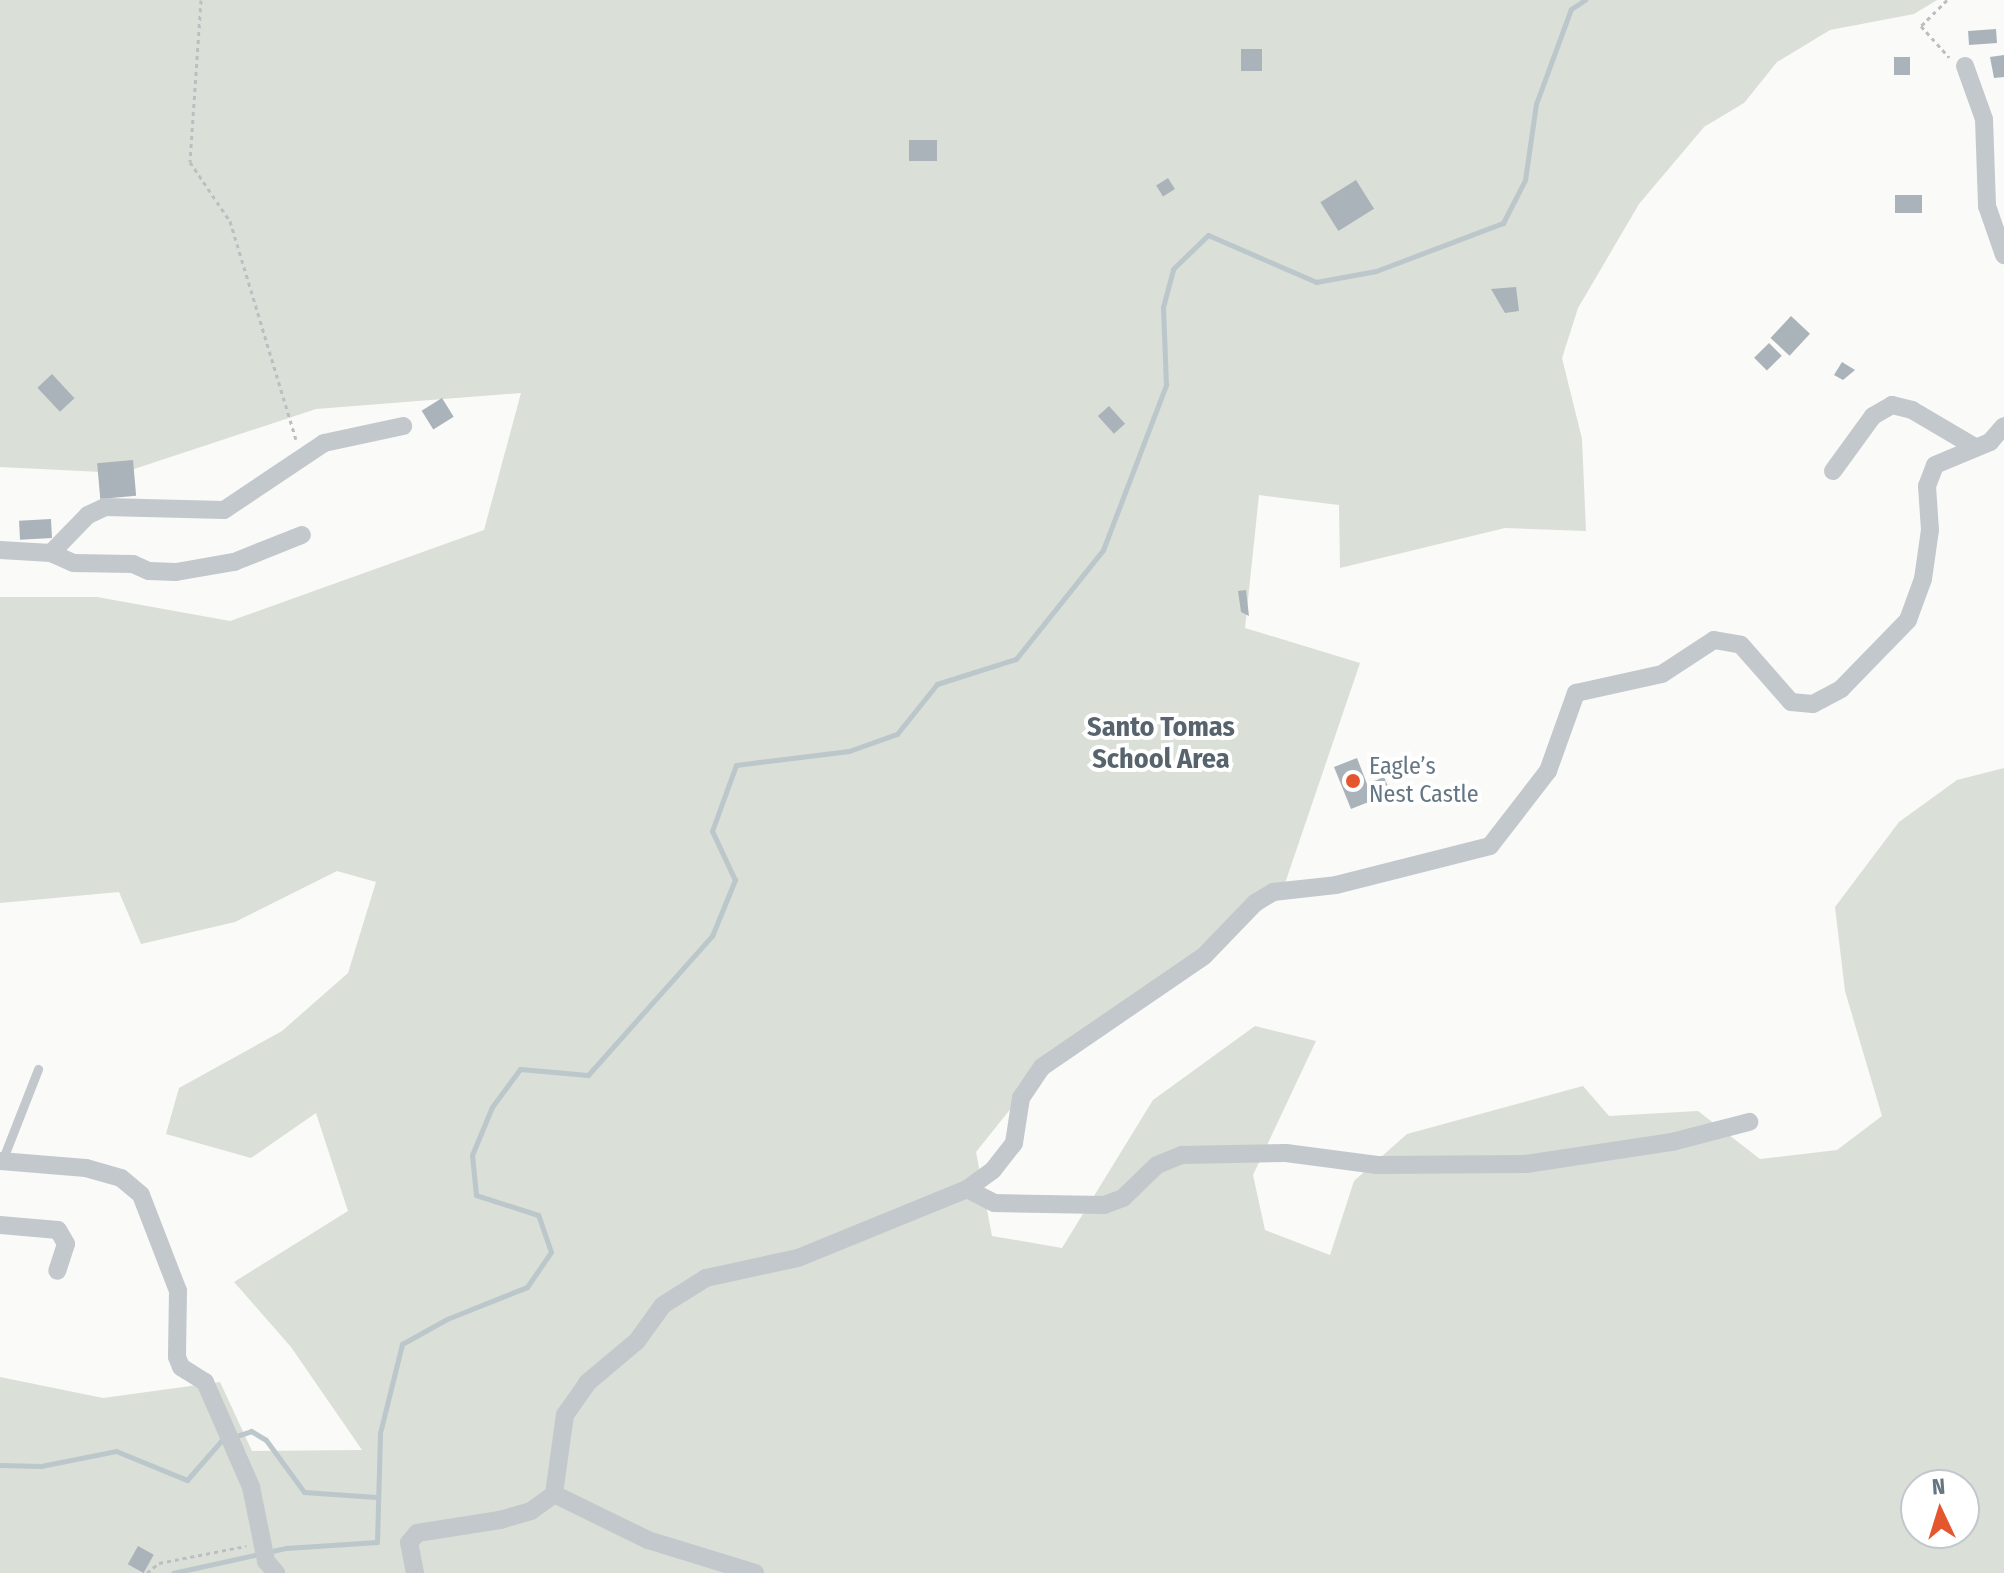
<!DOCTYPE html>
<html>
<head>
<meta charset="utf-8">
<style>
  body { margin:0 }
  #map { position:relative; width:2004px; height:1573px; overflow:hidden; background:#fafaf8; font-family:"Fira Sans Condensed",sans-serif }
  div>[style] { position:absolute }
  .green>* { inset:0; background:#dadfd7 }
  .stream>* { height:5px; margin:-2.5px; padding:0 2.5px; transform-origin:2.5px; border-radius:2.5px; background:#bbc7cb }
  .building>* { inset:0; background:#aab3b9; transform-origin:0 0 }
  .path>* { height:3px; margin-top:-1.5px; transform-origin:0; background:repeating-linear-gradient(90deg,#bbbfc2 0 4px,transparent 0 8px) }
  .service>* { height:9px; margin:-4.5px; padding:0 4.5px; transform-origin:4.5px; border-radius:4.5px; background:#c3c8cc }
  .minor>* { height:18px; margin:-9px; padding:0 9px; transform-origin:9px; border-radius:9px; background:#c3c8cc }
  .dots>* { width:22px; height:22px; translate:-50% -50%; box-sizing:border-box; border:4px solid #fff; border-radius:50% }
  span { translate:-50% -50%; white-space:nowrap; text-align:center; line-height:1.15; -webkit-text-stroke:8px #fff; paint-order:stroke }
  .poi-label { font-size:24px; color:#657683 }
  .left { translate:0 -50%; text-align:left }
  .quarter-label { font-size:28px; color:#57646e; font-weight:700 }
  .north { position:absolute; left:1900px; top:1469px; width:80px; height:80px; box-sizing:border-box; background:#fff; border:2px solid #c1c8cd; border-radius:50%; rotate:356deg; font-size:22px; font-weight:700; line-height:32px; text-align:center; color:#657683 }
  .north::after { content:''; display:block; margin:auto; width:28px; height:36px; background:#e4572e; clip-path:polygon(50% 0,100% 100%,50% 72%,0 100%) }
</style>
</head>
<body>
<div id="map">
  <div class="green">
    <i style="clip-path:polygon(evenodd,0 0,1937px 0,1914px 14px,1830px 30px,1777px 62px,1744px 103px,1704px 127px,1639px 204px,1578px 308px,1562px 358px,1582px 439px,1586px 531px,1505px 528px,1340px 568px,1339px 505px,1259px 495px,1245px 628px,1360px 663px,1281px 895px,1036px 1077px,976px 1152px,992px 1236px,1062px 1248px,1153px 1100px,1255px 1026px,1316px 1041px,1253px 1175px,1265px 1230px,1330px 1255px,1354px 1181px,1407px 1134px,1583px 1086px,1609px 1116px,1698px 1111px,1760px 1159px,1837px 1150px,1882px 1116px,1845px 991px,1835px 907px,1899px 822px,1957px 780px,2004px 768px,2004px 1573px,0 1573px,0 1377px,103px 1398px,220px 1382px,252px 1451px,362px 1450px,291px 1347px,234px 1282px,348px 1211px,316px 1113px,251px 1158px,166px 1134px,179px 1088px,282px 1031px,348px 973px,376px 882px,337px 871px,235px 922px,141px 944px,119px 892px,0 903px,0 597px,97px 597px,230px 621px,484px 530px,521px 393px,316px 409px,122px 473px,0 467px,0 0,1916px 1485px,1964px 1485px,1964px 1533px,1916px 1533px,1916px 1485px)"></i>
  </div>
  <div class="stream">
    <i style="left:0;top:1465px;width:41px;rotate:1.4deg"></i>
    <i style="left:41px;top:1466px;width:76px;rotate:-11.3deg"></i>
    <i style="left:116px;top:1451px;width:77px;rotate:22.2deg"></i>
    <i style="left:187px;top:1480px;width:52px;rotate:-48.9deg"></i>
    <i style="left:221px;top:1441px;width:32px;rotate:-18deg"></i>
    <i style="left:251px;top:1431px;width:17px;rotate:31deg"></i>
    <i style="left:266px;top:1440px;width:64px;rotate:53.8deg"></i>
    <i style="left:304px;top:1492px;width:72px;rotate:4deg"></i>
    <i style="left:173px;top:1573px;width:116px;rotate:-12.5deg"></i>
    <i style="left:286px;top:1548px;width:91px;rotate:-3.8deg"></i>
    <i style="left:377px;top:1542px;width:109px;rotate:-88.4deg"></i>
    <i style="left:380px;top:1433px;width:92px;rotate:-76.1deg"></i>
    <i style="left:402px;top:1344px;width:51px;rotate:-29.1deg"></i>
    <i style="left:447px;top:1319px;width:86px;rotate:-21.8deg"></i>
    <i style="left:527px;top:1287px;width:42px;rotate:-55.6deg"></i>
    <i style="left:551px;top:1252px;width:39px;rotate:-109deg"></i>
    <i style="left:538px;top:1215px;width:65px;rotate:-162.1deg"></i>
    <i style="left:476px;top:1195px;width:40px;rotate:-95.7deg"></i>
    <i style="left:472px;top:1155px;width:52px;rotate:-67.4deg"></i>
    <i style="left:492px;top:1107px;width:47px;rotate:-53.6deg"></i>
    <i style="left:520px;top:1069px;width:68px;rotate:5deg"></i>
    <i style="left:588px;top:1075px;width:186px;rotate:-48.3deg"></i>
    <i style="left:712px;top:936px;width:61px;rotate:-67.7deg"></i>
    <i style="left:735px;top:880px;width:54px;rotate:-115.1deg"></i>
    <i style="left:712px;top:831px;width:70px;rotate:-70deg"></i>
    <i style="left:736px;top:765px;width:114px;rotate:-7.1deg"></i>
    <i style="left:849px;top:751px;width:51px;rotate:-19.5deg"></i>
    <i style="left:897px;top:734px;width:64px;rotate:-51.3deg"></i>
    <i style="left:937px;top:684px;width:83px;rotate:-17.6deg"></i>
    <i style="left:1016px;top:659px;width:139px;rotate:-51.4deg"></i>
    <i style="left:1103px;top:550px;width:177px;rotate:-69.1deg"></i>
    <i style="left:1166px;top:385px;width:78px;rotate:-92.2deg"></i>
    <i style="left:1163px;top:307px;width:39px;rotate:-75deg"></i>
    <i style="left:1173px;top:269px;width:49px;rotate:-44.2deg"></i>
    <i style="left:1208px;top:235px;width:118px;rotate:23.5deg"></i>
    <i style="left:1316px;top:282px;width:61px;rotate:-10.4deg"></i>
    <i style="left:1376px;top:271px;width:136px;rotate:-20.7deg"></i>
    <i style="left:1503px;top:223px;width:48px;rotate:-62.9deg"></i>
    <i style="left:1525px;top:180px;width:77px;rotate:-81.8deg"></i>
    <i style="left:1536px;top:104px;width:101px;rotate:-69.8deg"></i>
    <i style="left:1571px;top:9px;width:17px;rotate:-33deg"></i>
  </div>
  <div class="building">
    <i style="left:1996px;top:29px;width:14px;height:28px;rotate:86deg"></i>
    <i style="left:1241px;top:49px;width:21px;height:22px"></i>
    <i style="clip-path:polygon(2004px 55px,2004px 77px,1994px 78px,1990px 57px)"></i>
    <i style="left:1894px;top:57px;width:16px;height:18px"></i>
    <i style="left:909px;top:140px;width:28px;height:21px"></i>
    <i style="left:1168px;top:178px;width:13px;height:14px;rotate:58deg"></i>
    <i style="left:1356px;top:180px;width:34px;height:42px;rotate:58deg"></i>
    <i style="left:1895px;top:195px;width:27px;height:18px"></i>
    <i style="clip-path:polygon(1516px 287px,1519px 311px,1505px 313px,1491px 289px)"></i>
    <i style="left:1791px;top:316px;width:26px;height:30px;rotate:43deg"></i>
    <i style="left:1769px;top:343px;width:18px;height:21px;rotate:45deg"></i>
    <i style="clip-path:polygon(1842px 362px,1855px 370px,1843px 380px,1834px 375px)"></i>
    <i style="left:52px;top:374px;width:33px;height:20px;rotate:47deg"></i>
    <i style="left:442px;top:398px;width:22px;height:24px;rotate:58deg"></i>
    <i style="left:1109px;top:406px;width:24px;height:15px;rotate:48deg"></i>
    <i style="left:133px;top:460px;width:36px;height:36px;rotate:85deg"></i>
    <i style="left:51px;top:519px;width:19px;height:32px;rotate:87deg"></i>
    <i style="clip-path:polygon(1246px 590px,1249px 616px,1241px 612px,1238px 591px)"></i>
    <i style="clip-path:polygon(1357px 758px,1367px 784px,1384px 777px,1391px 793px,1351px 809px,1334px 767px)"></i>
    <i style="left:138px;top:1546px;width:18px;height:21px;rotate:29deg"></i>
  </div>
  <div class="path">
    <i style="left:201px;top:0;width:162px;rotate:93.9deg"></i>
    <i style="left:190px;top:162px;width:71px;rotate:55.9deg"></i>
    <i style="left:230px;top:221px;width:228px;rotate:73.2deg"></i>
    <i style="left:1947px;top:0;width:37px;rotate:135deg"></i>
    <i style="left:1921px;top:26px;width:42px;rotate:47.9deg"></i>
    <i style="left:147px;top:1573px;width:16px;rotate:-40deg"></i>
    <i style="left:159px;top:1563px;width:89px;rotate:-11.1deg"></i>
  </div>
  <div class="service">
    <i style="left:2px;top:1161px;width:99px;rotate:-68.6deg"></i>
  </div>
  <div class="minor">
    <i style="left:1965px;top:66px;width:56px;rotate:70.3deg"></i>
    <i style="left:1984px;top:119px;width:87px;rotate:88deg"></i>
    <i style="left:1987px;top:206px;width:52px;rotate:70.9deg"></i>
    <i style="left:1833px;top:471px;width:68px;rotate:-54deg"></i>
    <i style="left:1873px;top:416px;width:22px;rotate:-30deg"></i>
    <i style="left:1892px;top:405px;width:21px;rotate:14deg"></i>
    <i style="left:1912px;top:410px;width:71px;rotate:30.5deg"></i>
    <i style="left:0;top:550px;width:51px;rotate:3.4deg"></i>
    <i style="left:51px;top:553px;width:53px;rotate:-45.8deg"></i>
    <i style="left:88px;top:515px;width:19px;rotate:-25deg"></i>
    <i style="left:105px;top:507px;width:119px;rotate:1.4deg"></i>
    <i style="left:224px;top:510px;width:120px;rotate:-33.8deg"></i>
    <i style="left:324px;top:443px;width:81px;rotate:-12.1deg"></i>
    <i style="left:51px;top:553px;width:24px;rotate:24deg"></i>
    <i style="left:73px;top:563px;width:60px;rotate:1deg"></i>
    <i style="left:133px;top:564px;width:17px;rotate:24deg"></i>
    <i style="left:149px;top:571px;width:27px;rotate:2deg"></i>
    <i style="left:176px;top:572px;width:59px;rotate:-9.8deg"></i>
    <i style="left:234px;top:562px;width:73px;rotate:-21.7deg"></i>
    <i style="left:0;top:1161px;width:86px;rotate:4.7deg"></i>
    <i style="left:86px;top:1168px;width:36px;rotate:16deg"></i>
    <i style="left:121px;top:1178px;width:26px;rotate:40deg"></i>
    <i style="left:141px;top:1195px;width:103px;rotate:68.9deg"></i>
    <i style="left:178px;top:1291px;width:66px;rotate:90.9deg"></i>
    <i style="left:177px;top:1357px;width:11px;rotate:68deg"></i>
    <i style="left:181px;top:1367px;width:28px;rotate:32deg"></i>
    <i style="left:205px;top:1382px;width:115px;rotate:66.3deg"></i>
    <i style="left:251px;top:1487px;width:76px;rotate:78.5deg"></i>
    <i style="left:266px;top:1561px;width:16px;rotate:50deg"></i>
    <i style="left:967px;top:1189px;width:30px;rotate:27deg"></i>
    <i style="left:994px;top:1203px;width:110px;rotate:1deg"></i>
    <i style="left:1104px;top:1205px;width:20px;rotate:-20deg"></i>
    <i style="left:1123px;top:1198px;width:47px;rotate:-44.1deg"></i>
    <i style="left:1157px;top:1165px;width:27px;rotate:-22deg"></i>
    <i style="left:1182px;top:1155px;width:104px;rotate:-1.1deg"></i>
    <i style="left:1286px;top:1153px;width:92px;rotate:7.5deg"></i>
    <i style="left:1377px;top:1165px;width:149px;rotate:-0.4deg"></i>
    <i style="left:1526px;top:1164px;width:148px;rotate:-8.6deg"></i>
    <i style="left:1672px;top:1142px;width:80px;rotate:-14.6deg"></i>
    <i style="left:0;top:1225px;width:58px;rotate:4.9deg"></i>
    <i style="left:58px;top:1230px;width:16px;rotate:60deg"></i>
    <i style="left:66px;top:1244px;width:28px;rotate:108deg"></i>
    <i style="left:554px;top:1494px;width:105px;rotate:26.1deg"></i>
    <i style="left:648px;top:1540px;width:112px;rotate:17.1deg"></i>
    <i style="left:415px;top:1573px;width:31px;rotate:-101deg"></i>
    <i style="left:409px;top:1543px;width:13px;rotate:-51deg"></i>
    <i style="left:417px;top:1533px;width:84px;rotate:-8.9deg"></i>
    <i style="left:500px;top:1520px;width:32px;rotate:-16deg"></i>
    <i style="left:531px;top:1511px;width:29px;rotate:-36deg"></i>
    <i style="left:554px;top:1494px;width:80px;rotate:-82.1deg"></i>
    <i style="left:565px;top:1415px;width:39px;rotate:-55deg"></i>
    <i style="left:587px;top:1383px;width:65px;rotate:-40deg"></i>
    <i style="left:637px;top:1341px;width:44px;rotate:-54.2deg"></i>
    <i style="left:663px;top:1305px;width:51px;rotate:-32.1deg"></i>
    <i style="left:706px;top:1278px;width:94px;rotate:-12.3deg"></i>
    <i style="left:798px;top:1258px;width:183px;rotate:-22.2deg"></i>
    <i style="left:967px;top:1189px;width:32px;rotate:-36deg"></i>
    <i style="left:993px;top:1170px;width:34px;rotate:-52deg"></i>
    <i style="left:1014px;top:1143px;width:46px;rotate:-81.2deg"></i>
    <i style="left:1021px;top:1098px;width:37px;rotate:-56deg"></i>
    <i style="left:1042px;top:1067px;width:196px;rotate:-34.4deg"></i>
    <i style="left:1204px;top:956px;width:74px;rotate:-46.1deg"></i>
    <i style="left:1255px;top:903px;width:21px;rotate:-31deg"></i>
    <i style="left:1273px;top:892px;width:63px;rotate:-6.3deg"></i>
    <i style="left:1336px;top:885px;width:159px;rotate:-14.2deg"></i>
    <i style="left:1490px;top:846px;width:95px;rotate:-52.3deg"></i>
    <i style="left:1548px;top:771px;width:83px;rotate:-70.3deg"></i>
    <i style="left:1576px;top:693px;width:88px;rotate:-12.5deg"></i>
    <i style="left:1662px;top:674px;width:62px;rotate:-33.2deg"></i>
    <i style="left:1714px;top:640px;width:27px;rotate:10deg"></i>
    <i style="left:1741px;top:645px;width:76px;rotate:48.7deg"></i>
    <i style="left:1791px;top:702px;width:22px;rotate:5deg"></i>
    <i style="left:1813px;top:704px;width:32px;rotate:-28deg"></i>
    <i style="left:1841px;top:689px;width:96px;rotate:-45.8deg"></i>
    <i style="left:1908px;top:620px;width:44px;rotate:-69.9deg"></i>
    <i style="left:1923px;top:579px;width:49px;rotate:-81.9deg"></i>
    <i style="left:1930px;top:530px;width:44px;rotate:-93.9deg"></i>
    <i style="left:1927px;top:486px;width:22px;rotate:-69deg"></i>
    <i style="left:1935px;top:465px;width:60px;rotate:-22.7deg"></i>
    <i style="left:1990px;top:442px;width:21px;rotate:-49deg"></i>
  </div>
  <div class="dots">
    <i style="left:1353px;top:781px;background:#e4572e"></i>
  </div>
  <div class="poi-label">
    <span class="left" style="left:1369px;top:781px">Eagle’s<br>Nest Castle</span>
  </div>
  <div class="quarter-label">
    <span style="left:1161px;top:743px">Santo Tomas<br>School Area</span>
  </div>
  <div class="north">N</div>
</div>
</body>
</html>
